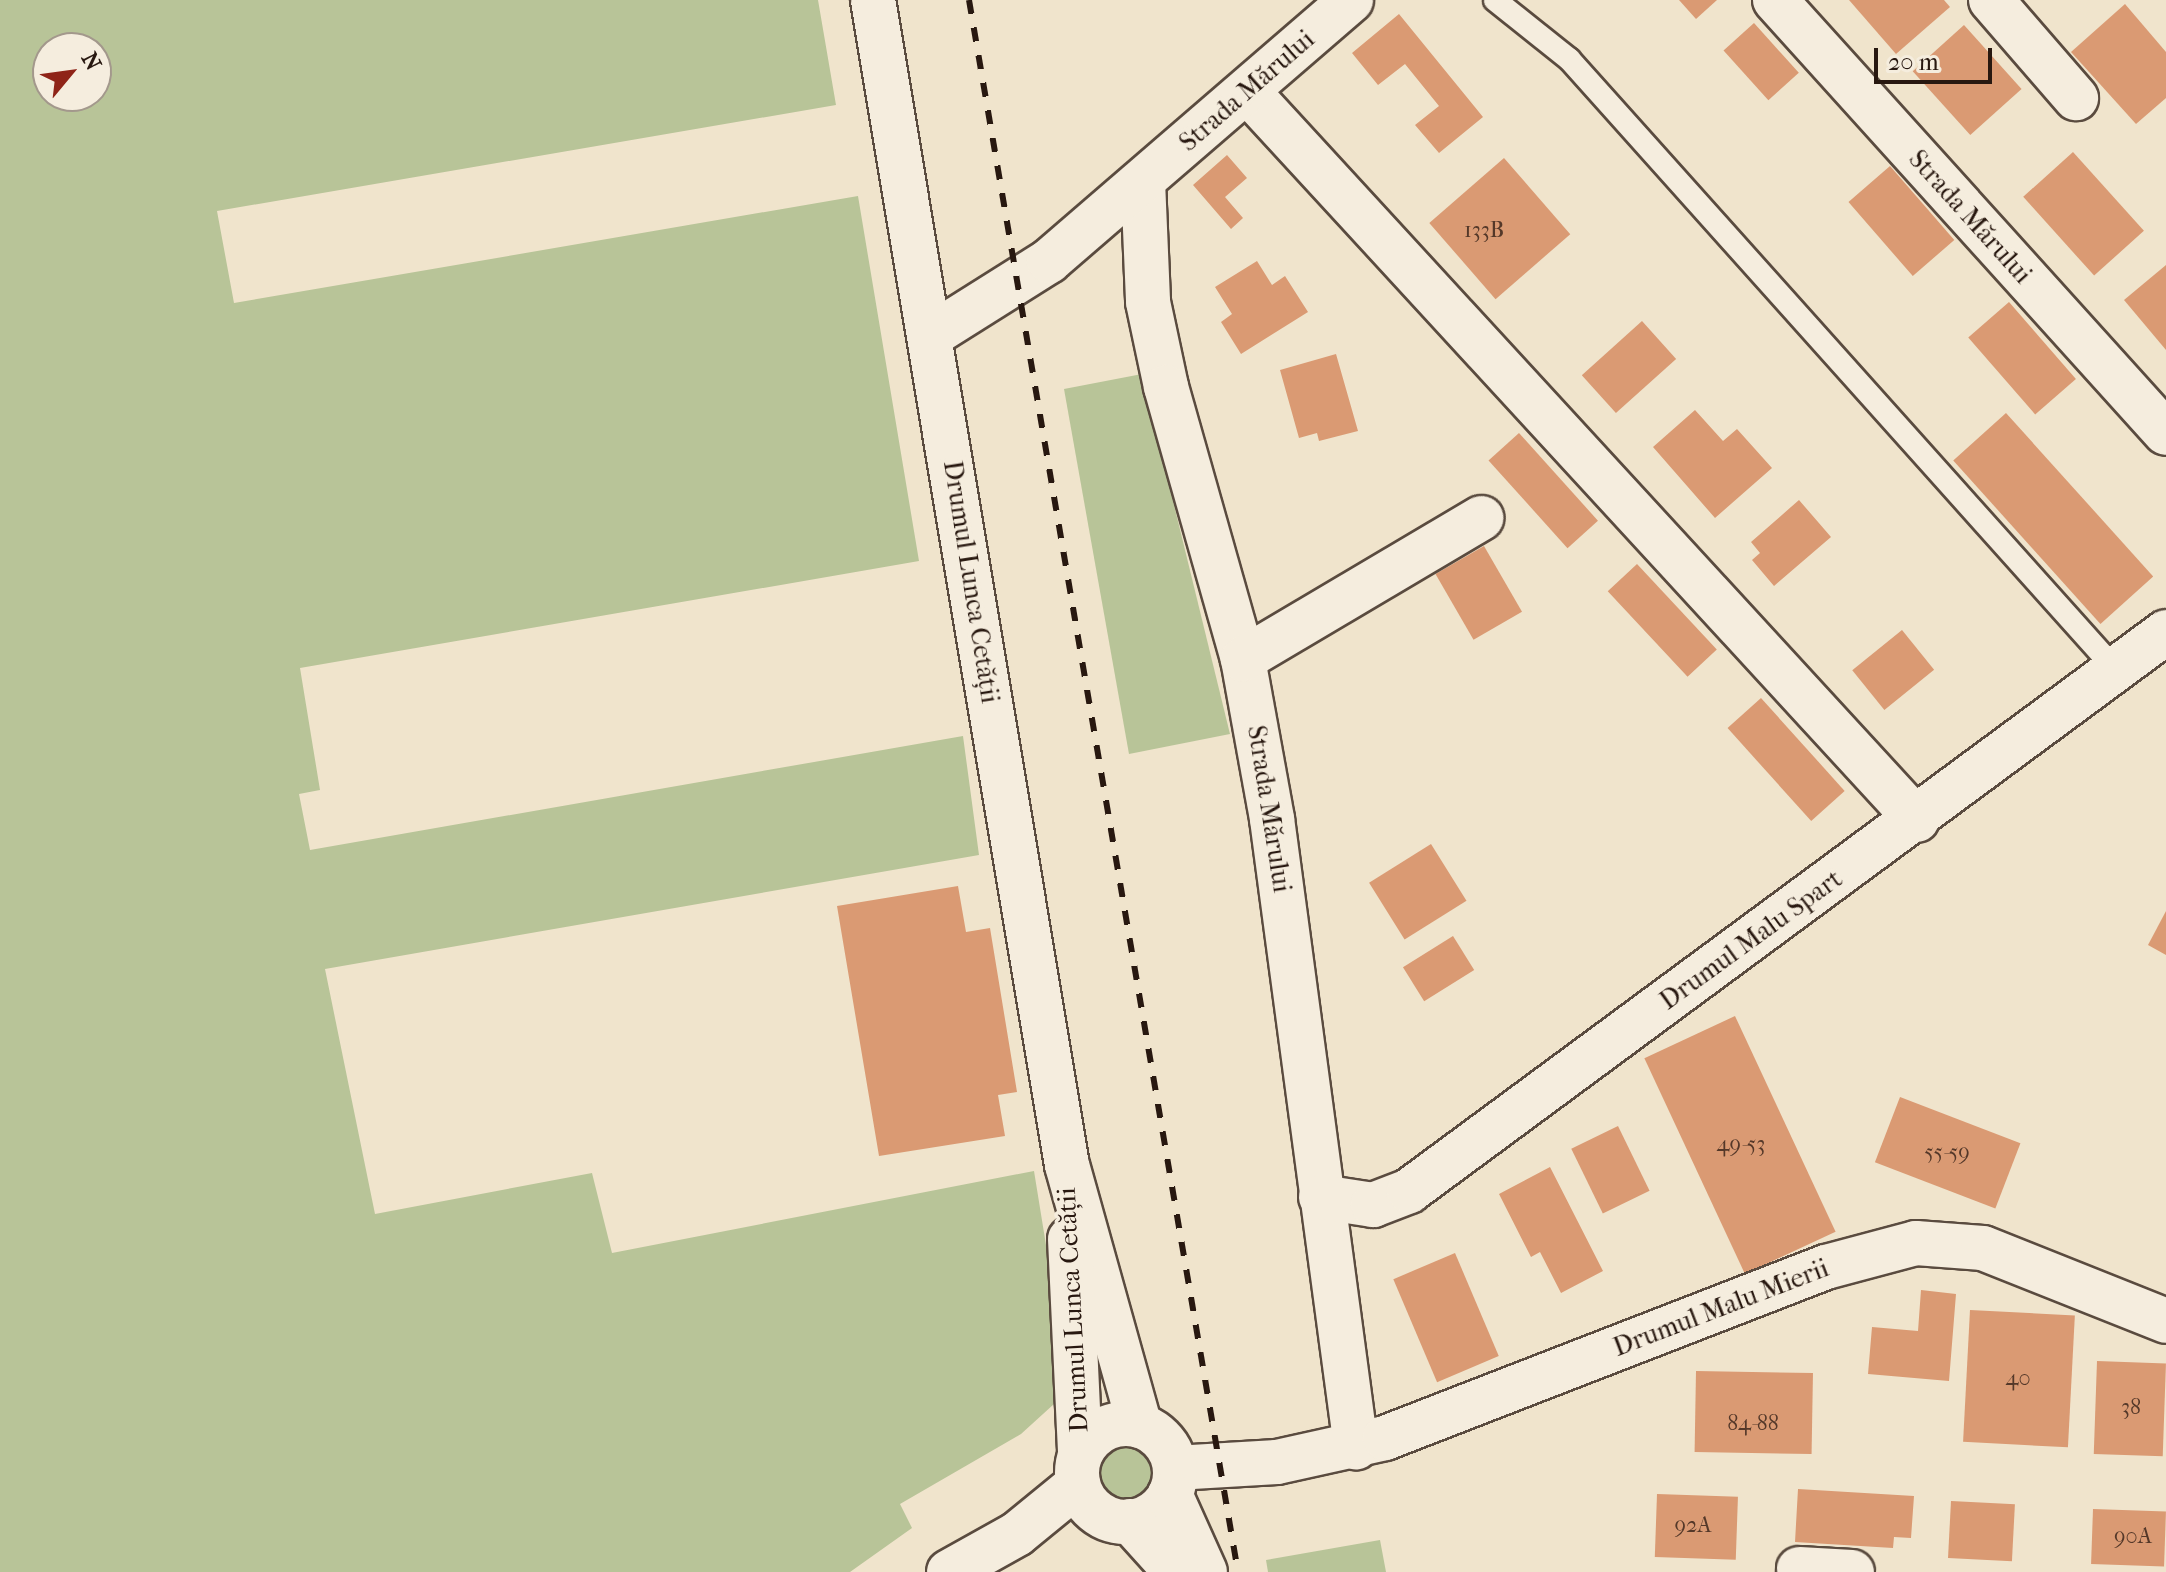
<!DOCTYPE html>
<html>
<head>
<meta charset="utf-8">
<style>
  body { margin:0 }
  #map { position:relative; width:2166px; height:1572px; overflow:hidden; background:#f0e4cc; font-family:"IM FELL French Canon",serif }
  div>[style] { position:absolute }
  .green>* { inset:0; background:#b8c498 }
  .round { border-radius:50% }
  .building>* { inset:0; background:#da9a73; transform-origin:0 0 }
  .roads { filter:drop-shadow(2px 0 #5a4b3f) drop-shadow(-2px 0 #5a4b3f) drop-shadow(0 2px #5a4b3f) drop-shadow(0 -2px #5a4b3f) }
  .service>* { height:22px; margin:-11px; padding:0 11px; transform-origin:11px; border-radius:11px; background:#f5edde }
  .minor>* { height:44px; margin:-22px; padding:0 22px; transform-origin:22px; border-radius:22px; background:#f5edde }
  .tertiary>* { height:44px; margin:-22px; padding:0 22px; transform-origin:22px; border-radius:22px; background:#f5edde }
  .tertiary>.ring { margin:-22px; padding:0; box-sizing:content-box; background:none; border:44px solid #f5edde; border-radius:50% }
  .rail>* { height:6px; margin-top:-3px; transform-origin:0; background:repeating-linear-gradient(90deg,#281810 0 14px,transparent 0 28px) }
  span { translate:-50% -50%; white-space:nowrap; text-align:center; line-height:1.15; -webkit-text-stroke:7px #f5edde; paint-order:stroke }
  .number-label { font-size:22px; color:#543829 }
  .number-label span { -webkit-text-stroke-width:0 }
  .street-label { font-size:26px; color:#281810 }
  .north { position:absolute; left:32px; top:32px; width:80px; height:80px; box-sizing:border-box; background:#f5edde; border:2px solid #a3988c; border-radius:50%; rotate:61deg; font-size:22px; font-weight:700; line-height:32px; text-align:center; color:#281810 }
  .north::after { content:''; display:block; margin:auto; width:28px; height:36px; background:#8f2418; clip-path:polygon(50% 0,100% 100%,50% 72%,0 100%) }
  .scale { position:absolute; left:1874px; top:48px; width:118px; height:36px; box-sizing:border-box; border:4px solid #281810; border-top:0; padding-left:10px; font-size:24px; line-height:28px; white-space:nowrap; color:#281810; -webkit-text-stroke:6px #f5edde; paint-order:stroke }
</style>
</head>
<body>
<div id="map">
  <div class="green">
    <i style="clip-path:polygon(evenodd,0 0,818px 0,836px 105px,217px 211px,234px 303px,858px 196px,919px 561px,300px 668px,320px 790px,299px 794px,310px 850px,963px 736px,979px 855px,325px 969px,375px 1214px,592px 1173px,612px 1253px,1034px 1171px,1052px 1282px,1054px 1404px,1021px 1434px,900px 1504px,912px 1528px,850px 1572px,0 1572px,0 0,48px 48px,96px 48px,96px 96px,48px 96px,48px 48px)"></i>
    <i style="clip-path:polygon(1142px 374px,1230px 734px,1129px 754px,1064px 389px)"></i>
    <i class="round" style="left:1098px;top:1445px;width:56px;height:56px"></i>
    <i style="clip-path:polygon(1380px 1540px,1386px 1572px,1268px 1572px,1266px 1560px)"></i>
  </div>
  <div class="building">
    <i style="clip-path:polygon(1679px 0,1717px 0,1696px 19px)"></i>
    <i style="clip-path:polygon(1849px 0,1944px 0,1950px 7px,1896px 54px)"></i>
    <i style="clip-path:polygon(2125px 4px,2166px 52px,2166px 98px,2136px 124px,2071px 52px)"></i>
    <i style="clip-path:polygon(1399px 14px,1483px 117px,1439px 153px,1415px 125px,1439px 106px,1405px 64px,1378px 85px,1352px 53px)"></i>
    <i style="left:1754px;top:23px;width:67px;height:41px;rotate:48deg"></i>
    <i style="left:1964px;top:25px;width:86px;height:69px;rotate:48deg"></i>
    <i style="left:2073px;top:152px;width:106px;height:67px;rotate:48deg"></i>
    <i style="clip-path:polygon(1227px 155px,1247px 178px,1225px 197px,1243px 218px,1231px 229px,1193px 185px)"></i>
    <i style="left:1504px;top:158px;width:101px;height:99px;rotate:49deg"></i>
    <i style="left:1890px;top:166px;width:98px;height:55px;rotate:49deg"></i>
    <i style="clip-path:polygon(1257px 261px,1272px 285px,1285px 276px,1308px 312px,1241px 354px,1221px 322px,1232px 314px,1215px 287px)"></i>
    <i style="clip-path:polygon(2166px 265px,2166px 350px,2124px 300px)"></i>
    <i style="left:2009px;top:302px;width:102px;height:54px;rotate:49deg"></i>
    <i style="left:1642px;top:321px;width:51px;height:81px;rotate:48deg"></i>
    <i style="clip-path:polygon(1336px 354px,1358px 431px,1319px 441px,1317px 433px,1299px 438px,1280px 370px)"></i>
    <i style="clip-path:polygon(1695px 410px,1723px 441px,1737px 429px,1772px 468px,1715px 518px,1653px 447px)"></i>
    <i style="left:2006px;top:413px;width:220px;height:71px;rotate:48deg"></i>
    <i style="left:1519px;top:433px;width:118px;height:41px;rotate:48deg"></i>
    <i style="clip-path:polygon(1799px 500px,1831px 537px,1774px 586px,1752px 560px,1760px 553px,1751px 542px)"></i>
    <i style="left:1484px;top:546px;width:76px;height:56px;rotate:60deg"></i>
    <i style="left:1637px;top:564px;width:117px;height:40px;rotate:47deg"></i>
    <i style="left:1902px;top:630px;width:51px;height:64px;rotate:51deg"></i>
    <i style="left:1761px;top:698px;width:125px;height:45px;rotate:48deg"></i>
    <i style="left:1431px;top:844px;width:67px;height:73px;rotate:58deg"></i>
    <i style="clip-path:polygon(958px 886px,966px 932px,990px 928px,1017px 1092px,998px 1095px,1005px 1136px,879px 1156px,837px 906px)"></i>
    <i style="clip-path:polygon(2166px 911px,2166px 955px,2148px 945px)"></i>
    <i style="left:1453px;top:936px;width:40px;height:59px;rotate:58deg"></i>
    <i style="left:1735px;top:1016px;width:238px;height:100px;rotate:65deg"></i>
    <i style="left:1900px;top:1097px;width:129px;height:70px;rotate:21deg"></i>
    <i style="left:1618px;top:1126px;width:72px;height:52px;rotate:64deg"></i>
    <i style="clip-path:polygon(1550px 1167px,1603px 1271px,1561px 1293px,1540px 1252px,1531px 1257px,1499px 1194px)"></i>
    <i style="left:1455px;top:1253px;width:112px;height:67px;rotate:67deg"></i>
    <i style="clip-path:polygon(1921px 1290px,1956px 1294px,1949px 1381px,1868px 1374px,1872px 1327px,1918px 1331px)"></i>
    <i style="left:1970px;top:1310px;width:105px;height:132px;rotate:3deg"></i>
    <i style="left:2097px;top:1361px;width:69px;height:93px;rotate:2deg"></i>
    <i style="left:1696px;top:1371px;width:117px;height:81px;rotate:1deg"></i>
    <i style="clip-path:polygon(1798px 1489px,1914px 1496px,1911px 1538px,1894px 1537px,1893px 1548px,1795px 1542px)"></i>
    <i style="left:1657px;top:1494px;width:81px;height:63px;rotate:2deg"></i>
    <i style="left:1951px;top:1501px;width:64px;height:57px;rotate:3deg"></i>
    <i style="left:2093px;top:1509px;width:73px;height:55px;rotate:2deg"></i>
  </div>
  <div class="roads">
    <div class="service">
      <i style="left:1495px;top:0;width:95px;rotate:38.6deg"></i>
      <i style="left:1569px;top:59px;width:820px;rotate:48.16deg"></i>
    </div>
    <div class="minor">
      <i style="left:1775px;top:0;width:583px;rotate:47.92deg"></i>
      <i style="left:1991px;top:0;width:130px;rotate:49.1deg"></i>
      <i style="left:1247px;top:91px;width:990px;rotate:47.41deg"></i>
      <i style="left:1143px;top:181px;width:121px;rotate:87.6deg"></i>
      <i style="left:1148px;top:302px;width:87px;rotate:78deg"></i>
      <i style="left:1166px;top:387px;width:283px;rotate:74.2deg"></i>
      <i style="left:1243px;top:659px;width:163px;rotate:79.7deg"></i>
      <i style="left:1272px;top:819px;width:634px;rotate:82.38deg"></i>
      <i style="left:930px;top:336px;width:141px;rotate:-32.2deg"></i>
      <i style="left:1049px;top:261px;width:399px;rotate:-40.8deg"></i>
      <i style="left:1243px;top:659px;width:277px;rotate:-30.6deg"></i>
      <i style="left:1321px;top:1197px;width:53px;rotate:8.7deg"></i>
      <i style="left:1373px;top:1205px;width:39px;rotate:-21deg"></i>
      <i style="left:1409px;top:1191px;width:941px;rotate:-36.44deg"></i>
      <i style="left:1175px;top:1468px;width:102px;rotate:-3.4deg"></i>
      <i style="left:1277px;top:1462px;width:111px;rotate:-12.5deg"></i>
      <i style="left:1385px;top:1438px;width:473px;rotate:-21.2deg"></i>
      <i style="left:1826px;top:1267px;width:93px;rotate:-14.9deg"></i>
      <i style="left:1916px;top:1243px;width:67px;rotate:4.3deg"></i>
      <i style="left:1983px;top:1248px;width:197px;rotate:21.7deg"></i>
      <i style="left:1799px;top:1569px;width:53px;rotate:3.2deg"></i>
    </div>
    <div class="tertiary">
      <i style="left:873px;top:0;width:1181px;rotate:80.55deg"></i>
      <i style="left:1067px;top:1165px;width:271px;rotate:74.4deg"></i>
      <i style="left:1070px;top:1239px;width:216px;rotate:87.3deg"></i>
      <i class="ring" style="left:1077px;top:1424px;width:54px;height:54px"></i>
      <i style="left:1170px;top:1494px;width:85px;rotate:65.8deg"></i>
      <i style="left:1130px;top:1521px;width:69px;rotate:48deg"></i>
      <i style="left:949px;top:1572px;width:78px;rotate:-29.2deg"></i>
      <i style="left:1017px;top:1534px;width:79px;rotate:-39.3deg"></i>
    </div>
  </div>
  <div class="rail">
    <i style="left:969px;top:0;width:1595px;rotate:80.29deg"></i>
  </div>
  <div class="number-label">
    <span style="left:1484px;top:231px">133B</span>
    <span style="left:1741px;top:1145px">49-53</span>
    <span style="left:1947px;top:1153px">55-59</span>
    <span style="left:2018px;top:1379px">40</span>
    <span style="left:2131px;top:1408px">38</span>
    <span style="left:1753px;top:1424px">84-88</span>
    <span style="left:1693px;top:1526px">92A</span>
    <span style="left:2133px;top:1537px">90A</span>
  </div>
  <div class="street-label">
    <span style="left:1247px;top:91px;rotate:-41deg">Strada Mărului</span>
    <span style="left:1970px;top:217px;rotate:48deg">Strada Mărului</span>
    <span style="left:971px;top:582px;rotate:81deg">Drumul Lunca Cetății</span>
    <span style="left:1269px;top:809px;rotate:81deg">Strada Mărului</span>
    <span style="left:1751px;top:940px;rotate:-36deg">Drumul Malu Spart</span>
    <span style="left:1721px;top:1308px;rotate:-21deg">Drumul Malu Mierii</span>
    <span style="left:1073px;top:1310px;rotate:-93deg">Drumul Lunca Cetății</span>
  </div>
  <div class="north">N</div>
  <div class="scale">20 m</div>
</div>
</body>
</html>
